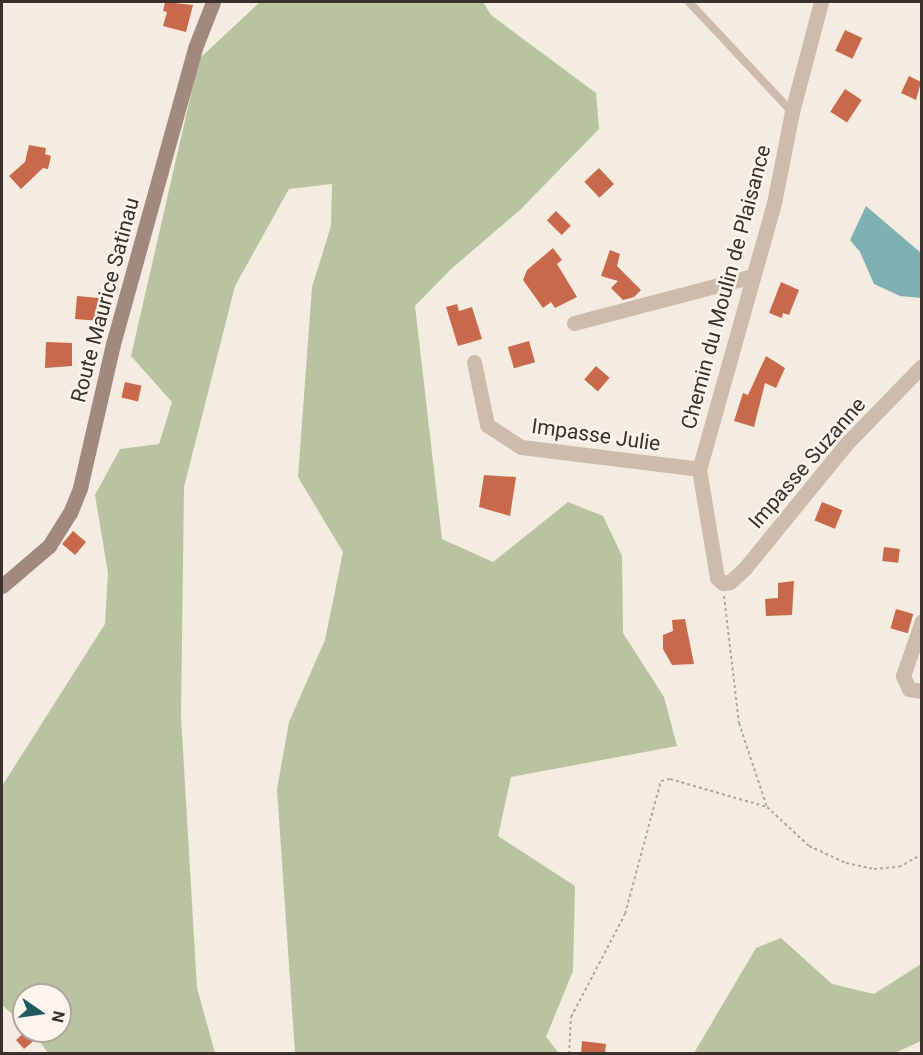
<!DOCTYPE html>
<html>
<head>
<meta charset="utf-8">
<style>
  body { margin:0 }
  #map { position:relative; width:923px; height:1055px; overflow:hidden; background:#f4ebe1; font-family:Roboto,sans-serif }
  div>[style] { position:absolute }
  .green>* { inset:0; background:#b8c4a0 }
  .water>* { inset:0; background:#7fb0b2 }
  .building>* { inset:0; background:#c8694b; transform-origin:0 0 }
  .path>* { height:2px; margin-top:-1px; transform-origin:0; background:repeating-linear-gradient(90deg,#b9a596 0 3px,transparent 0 6px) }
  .lane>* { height:8px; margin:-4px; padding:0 4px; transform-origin:4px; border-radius:4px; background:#cdbbac }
  .street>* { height:15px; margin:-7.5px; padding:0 7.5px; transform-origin:7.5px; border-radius:7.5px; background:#cdbbac }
  .secondary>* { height:15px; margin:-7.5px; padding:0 7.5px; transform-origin:7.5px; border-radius:7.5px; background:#a18a7d }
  span { translate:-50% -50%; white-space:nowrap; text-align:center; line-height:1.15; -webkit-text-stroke:4.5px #fbf5ee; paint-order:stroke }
  .street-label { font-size:21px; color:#3b302b }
  .frame { position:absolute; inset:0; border:3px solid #3b302b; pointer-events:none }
  .north { position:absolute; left:12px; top:983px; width:60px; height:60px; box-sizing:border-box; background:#fbf5ee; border:2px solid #aea6a0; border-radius:50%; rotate:103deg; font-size:16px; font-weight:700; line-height:24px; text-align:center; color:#3b302b }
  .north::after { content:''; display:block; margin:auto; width:21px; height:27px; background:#1f5a5e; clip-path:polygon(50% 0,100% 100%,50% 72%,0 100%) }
</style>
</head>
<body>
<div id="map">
  <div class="green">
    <i style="clip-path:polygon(260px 2px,483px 2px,491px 15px,596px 93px,599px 129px,520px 210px,451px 269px,415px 306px,442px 539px,493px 562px,568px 502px,603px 516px,622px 556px,623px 633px,664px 697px,677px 746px,511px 777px,498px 836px,575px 886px,573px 971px,546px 1037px,559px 1053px,295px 1053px,277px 789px,289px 722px,325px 640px,343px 552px,298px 477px,312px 287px,331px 226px,332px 184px,289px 189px,235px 286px,184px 487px,181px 716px,197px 988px,215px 1053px,48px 1053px,32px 1031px,60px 1031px,60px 995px,24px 995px,24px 1024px,2px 1005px,2px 786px,105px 624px,108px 573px,95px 495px,120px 449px,159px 444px,172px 402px,131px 356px,199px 59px)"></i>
    <i style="clip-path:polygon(781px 938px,832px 984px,874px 994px,921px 964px,921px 1041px,895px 1053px,694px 1053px,756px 948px)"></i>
  </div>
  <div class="water">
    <i style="clip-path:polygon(866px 206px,921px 253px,921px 298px,900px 296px,874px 284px,860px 252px,850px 240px)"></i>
  </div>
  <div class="building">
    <i style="clip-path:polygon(165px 2px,193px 5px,186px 32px,163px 26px,167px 12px,163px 11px)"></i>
    <i style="left:845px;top:30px;width:19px;height:23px;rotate:25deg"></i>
    <i style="clip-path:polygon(909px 76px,921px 82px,916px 100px,901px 93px)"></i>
    <i style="left:845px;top:89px;width:20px;height:27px;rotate:33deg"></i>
    <i style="clip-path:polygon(29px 145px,46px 148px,45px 154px,51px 156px,48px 169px,43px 168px,21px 189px,9px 176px,25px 162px)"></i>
    <i style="left:599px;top:168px;width:22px;height:20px;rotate:47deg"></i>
    <i style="left:556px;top:211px;width:21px;height:13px;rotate:45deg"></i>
    <i style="clip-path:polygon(553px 248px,562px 260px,557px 264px,577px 297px,555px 308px,551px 302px,543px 308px,523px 280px,527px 270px)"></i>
    <i style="clip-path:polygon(610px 250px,620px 254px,617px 266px,641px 290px,634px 297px,623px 300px,611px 288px,618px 281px,601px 276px)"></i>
    <i style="clip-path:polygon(781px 282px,799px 290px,789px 315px,783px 313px,782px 318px,769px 313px)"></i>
    <i style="left:77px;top:296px;width:22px;height:23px;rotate:5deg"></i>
    <i style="clip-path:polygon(457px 304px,459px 311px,472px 307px,482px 339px,458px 346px,446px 307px)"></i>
    <i style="left:529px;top:341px;width:22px;height:22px;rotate:74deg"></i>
    <i style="clip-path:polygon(46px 342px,72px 343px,72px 366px,45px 368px)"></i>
    <i style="clip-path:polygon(766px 356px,785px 368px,776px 388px,765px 383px,754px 427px,734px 421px,743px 393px,748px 395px)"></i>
    <i style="left:596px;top:366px;width:18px;height:18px;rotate:41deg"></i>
    <i style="left:125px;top:382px;width:17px;height:16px;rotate:13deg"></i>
    <i style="clip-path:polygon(484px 475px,516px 477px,510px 516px,479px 507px)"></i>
    <i style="left:822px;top:502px;width:22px;height:20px;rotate:22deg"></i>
    <i style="left:73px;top:531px;width:17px;height:17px;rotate:40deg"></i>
    <i style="left:884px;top:547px;width:16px;height:14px;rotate:7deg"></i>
    <i style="clip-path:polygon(794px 581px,792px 615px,766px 616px,765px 599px,778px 598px,778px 583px)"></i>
    <i style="left:896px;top:609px;width:18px;height:20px;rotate:16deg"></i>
    <i style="clip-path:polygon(685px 619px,694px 664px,672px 665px,663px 649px,663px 635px,673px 631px,672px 620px)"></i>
    <i style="clip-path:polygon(26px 1031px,45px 1031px,24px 1049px,16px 1040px)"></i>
    <i style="clip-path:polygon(582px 1041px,606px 1044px,605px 1053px,581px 1053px)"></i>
  </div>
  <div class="path">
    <i style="left:724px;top:596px;width:128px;rotate:83.3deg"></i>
    <i style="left:739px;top:723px;width:89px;rotate:71.6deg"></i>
    <i style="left:569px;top:1054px;width:37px;rotate:-87deg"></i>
    <i style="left:571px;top:1017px;width:116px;rotate:-62.3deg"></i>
    <i style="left:625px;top:914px;width:138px;rotate:-74.9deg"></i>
    <i style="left:661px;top:781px;width:9px;rotate:-13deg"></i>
    <i style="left:670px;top:779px;width:101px;rotate:16.1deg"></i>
    <i style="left:767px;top:807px;width:57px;rotate:42.9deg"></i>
    <i style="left:809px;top:846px;width:41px;rotate:24.7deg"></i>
    <i style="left:846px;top:863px;width:29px;rotate:12deg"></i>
    <i style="left:874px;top:869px;width:25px;rotate:-5deg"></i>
    <i style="left:899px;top:867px;width:26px;rotate:-29deg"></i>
  </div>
  <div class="lane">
    <i style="left:689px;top:2px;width:151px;rotate:46.9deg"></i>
  </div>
  <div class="street">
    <i style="left:821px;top:2px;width:114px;rotate:104.8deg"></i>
    <i style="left:792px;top:112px;width:93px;rotate:101.2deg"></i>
    <i style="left:774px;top:203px;width:276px;rotate:105.7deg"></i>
    <i style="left:699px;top:469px;width:110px;rotate:80.6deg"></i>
    <i style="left:717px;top:578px;width:8px;rotate:40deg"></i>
    <i style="left:723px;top:583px;width:7px;rotate:-8deg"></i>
    <i style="left:730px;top:582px;width:21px;rotate:-43deg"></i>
    <i style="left:745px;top:568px;width:161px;rotate:-50.8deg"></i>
    <i style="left:847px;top:443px;width:107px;rotate:-45.8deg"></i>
    <i style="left:574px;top:323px;width:185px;rotate:-14.7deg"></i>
    <i style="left:474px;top:362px;width:64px;rotate:78.3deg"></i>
    <i style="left:487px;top:425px;width:40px;rotate:32.9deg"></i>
    <i style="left:521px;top:447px;width:179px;rotate:7deg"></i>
    <i style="left:922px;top:621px;width:58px;rotate:109.1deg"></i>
    <i style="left:903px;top:676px;width:14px;rotate:65deg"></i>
    <i style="left:909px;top:689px;width:13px;rotate:9deg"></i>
  </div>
  <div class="secondary">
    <i style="left:2px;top:586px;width:62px;rotate:-40.4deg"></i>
    <i style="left:49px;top:546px;width:39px;rotate:-58deg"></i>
    <i style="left:70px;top:513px;width:27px;rotate:-68deg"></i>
    <i style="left:80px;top:488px;width:148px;rotate:-77.1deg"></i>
    <i style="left:113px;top:344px;width:307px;rotate:-74.5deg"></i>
    <i style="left:195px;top:48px;width:49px;rotate:-68.6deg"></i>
  </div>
  <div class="street-label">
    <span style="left:726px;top:287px;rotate:-75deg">Chemin du Moulin de Plaisance</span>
    <span style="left:105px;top:300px;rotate:-75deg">Route Maurice Satinau</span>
    <span style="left:596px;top:435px;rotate:8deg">Impasse Julie</span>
    <span style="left:807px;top:463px;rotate:-49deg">Impasse Suzanne</span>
  </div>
  <div class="frame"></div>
  <div class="north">N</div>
</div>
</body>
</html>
